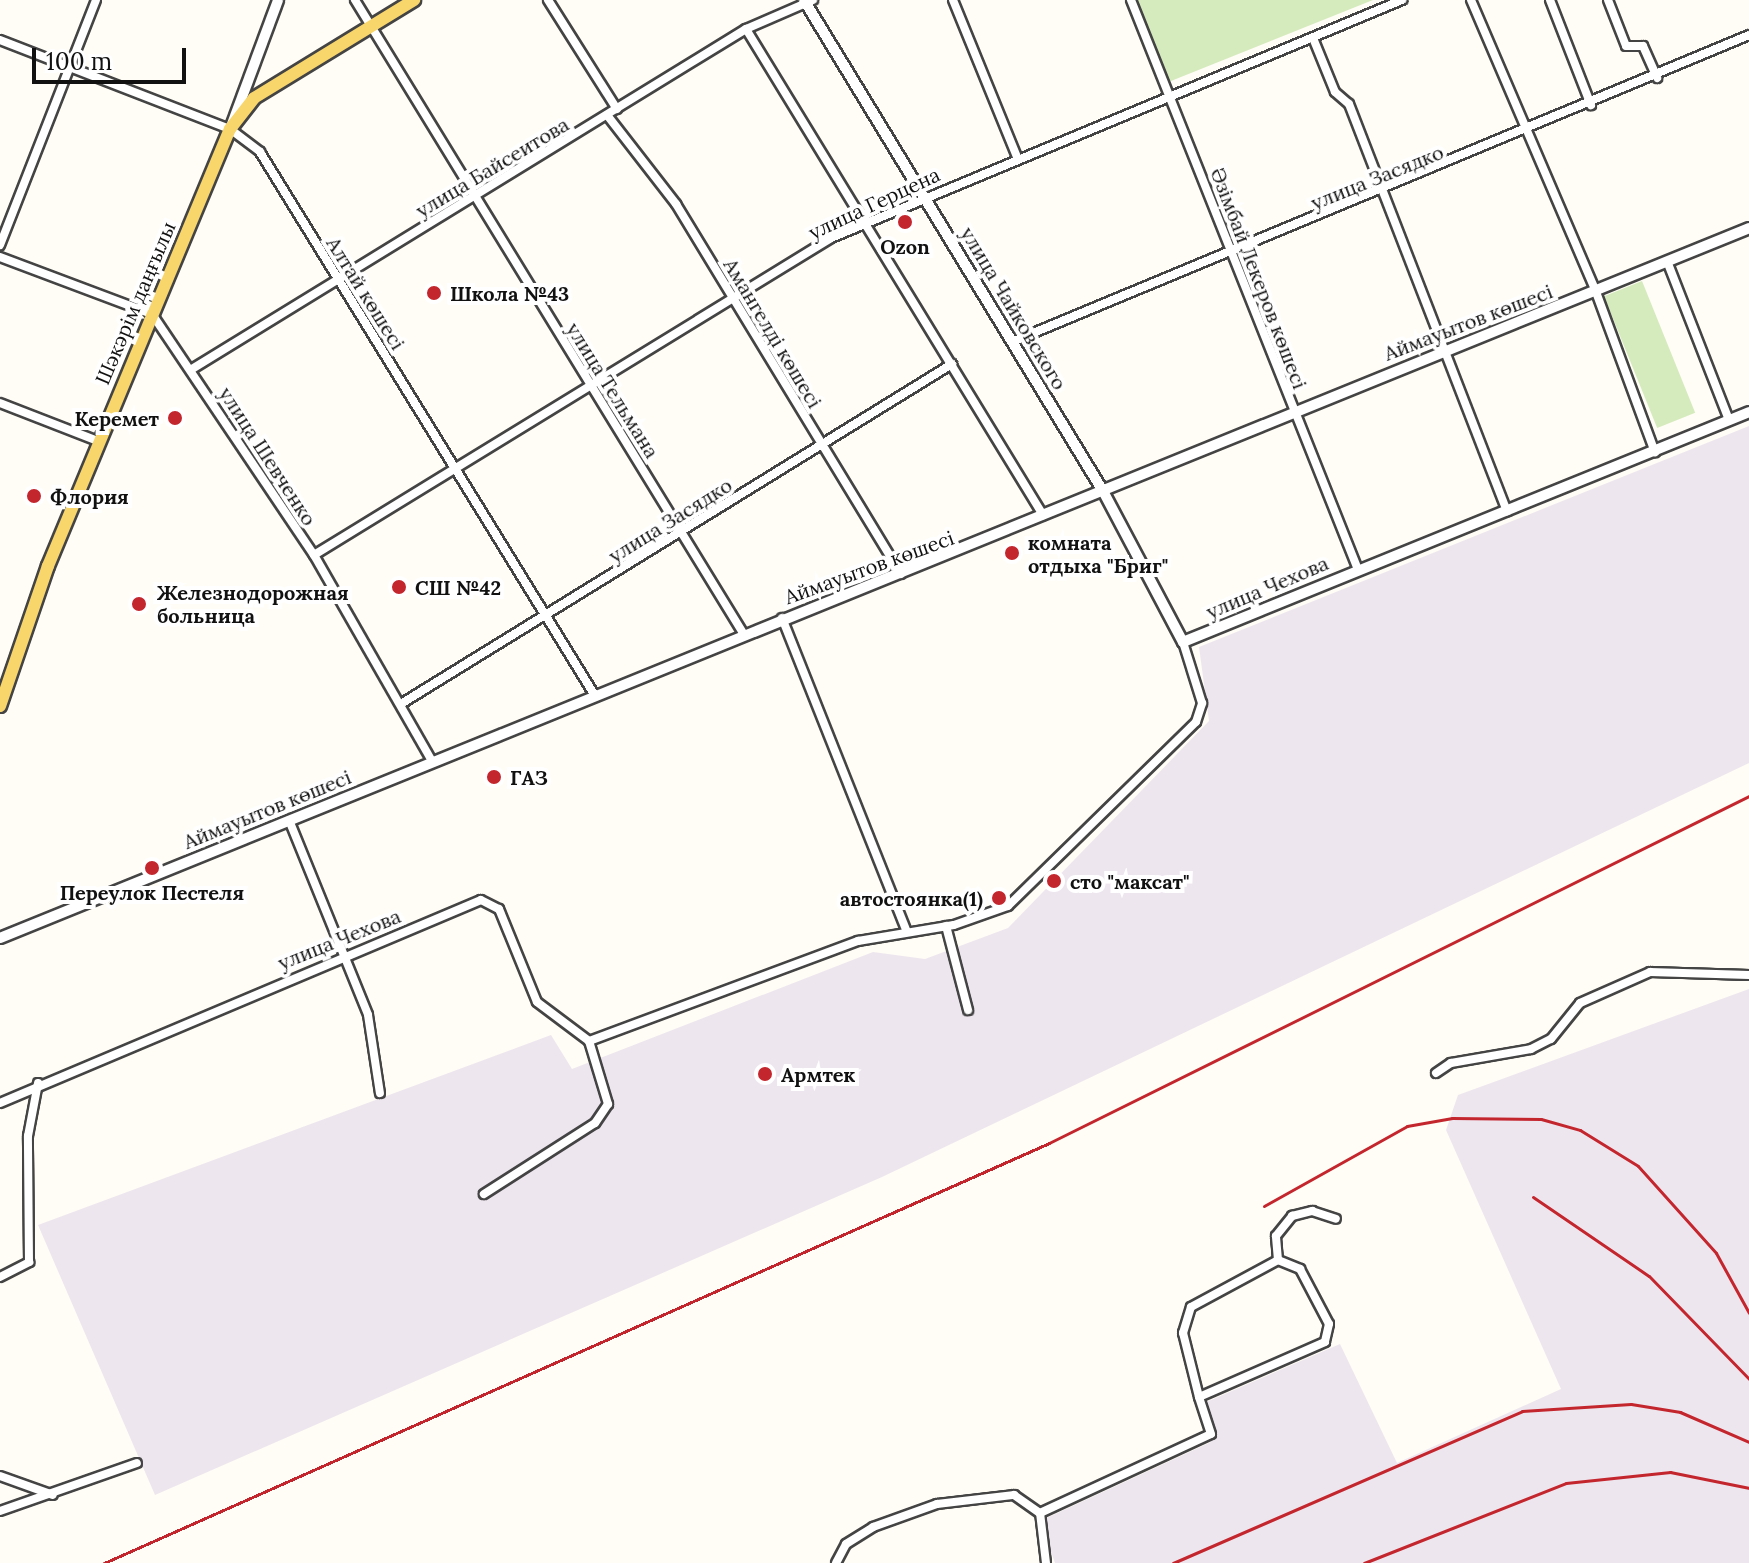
<!DOCTYPE html>
<html>
<head>
<meta charset="utf-8">
<style>
  body { margin:0 }
  #map { position:relative; width:1749px; height:1563px; overflow:hidden; background:#fffdf5; font-family:Lora,serif }
  div>[style] { position:absolute }
  .industrial>* { inset:0; background:#eee6ef }
  .green>* { inset:0; background:#d5ebbd; transform-origin:0 0 }
  .roads { filter:drop-shadow(2px 0 #444) drop-shadow(-2px 0 #444) drop-shadow(0 2px #444) drop-shadow(0 -2px #444) }
  .minor>* { height:8px; margin:-4px; padding:0 4px; transform-origin:4px; border-radius:4px; background:#fff }
  .tertiary>* { height:10px; margin:-5px; padding:0 5px; transform-origin:5px; border-radius:5px; background:#fff }
  .primary>* { height:12px; margin:-6px; padding:0 6px; transform-origin:6px; border-radius:6px; background:#f9d66b }
  .rail>* { height:3px; margin:-1.5px; padding:0 1.5px; transform-origin:1.5px; border-radius:1.5px; background:#c4262e }
  .dots>* { width:22px; height:22px; translate:-50% -50%; box-sizing:border-box; border:4px solid #fff; border-radius:50% }
  span { translate:-50% -50%; white-space:nowrap; text-align:center; line-height:1.15; -webkit-text-stroke:8px #fff; paint-order:stroke }
  .street-label { font-size:20px; color:#111 }
  .poi-label { font-size:20px; color:#111; font-weight:700 }
  .left { translate:0 -50%; text-align:left }
  .right { translate:-100% -50%; text-align:right }
  .scale { position:absolute; left:32px; top:48px; width:154px; height:36px; box-sizing:border-box; border:4px solid #111; border-top:0; padding-left:10px; font-size:24px; line-height:28px; white-space:nowrap; color:#111; -webkit-text-stroke:6px #fff; paint-order:stroke }
</style>
</head>
<body>
<div id="map">
  <div class="industrial">
    <i style="clip-path:polygon(1749px 426px,1749px 763px,882px 1177px,155px 1495px,38px 1225px,551px 1035px,572px 1069px,873px 952px,925px 959px,1008px 928px,1209px 721px,1199px 647px)"></i>
    <i style="clip-path:polygon(1749px 989px,1749px 1563px,1055px 1563px,1040px 1521px,1211px 1442px,1204px 1403px,1340px 1344px,1397px 1463px,1561px 1389px,1446px 1130px,1458px 1095px)"></i>
  </div>
  <div class="green">
    <i style="clip-path:polygon(1132px 0,1373px 0,1166px 83px)"></i>
    <i style="left:1642px;top:281px;width:142px;height:41px;rotate:68deg"></i>
  </div>
  <div class="roads">
    <div class="minor">
      <i style="left:355px;top:0;width:742px;rotate:58.49deg"></i>
      <i style="left:548px;top:0;width:129px;rotate:57.7deg"></i>
      <i style="left:953px;top:0;width:170px;rotate:67.8deg"></i>
      <i style="left:1131px;top:0;width:610px;rotate:68.27deg"></i>
      <i style="left:1471px;top:0;width:318px;rotate:66.8deg"></i>
      <i style="left:1596px;top:292px;width:171px;rotate:69.8deg"></i>
      <i style="left:1550px;top:0;width:113px;rotate:68.7deg"></i>
      <i style="left:1608px;top:0;width:49px;rotate:68.6deg"></i>
      <i style="left:1626px;top:46px;width:17px"></i>
      <i style="left:1643px;top:46px;width:35px;rotate:66deg"></i>
      <i style="left:746px;top:29px;width:570px;rotate:58.57deg"></i>
      <i style="left:1313px;top:38px;width:58px;rotate:67.8deg"></i>
      <i style="left:1335px;top:92px;width:18px;rotate:41deg"></i>
      <i style="left:1349px;top:104px;width:437px;rotate:68.8deg"></i>
      <i style="left:0;top:40px;width:247px;rotate:21.2deg"></i>
      <i style="left:230px;top:129px;width:38px;rotate:37deg"></i>
      <i style="left:260px;top:152px;width:637px;rotate:58.36deg"></i>
      <i style="left:607px;top:115px;width:113px;rotate:52.2deg"></i>
      <i style="left:676px;top:204px;width:433px;rotate:58.7deg"></i>
      <i style="left:0;top:245px;width:263px;rotate:-68.6deg"></i>
      <i style="left:0;top:257px;width:162px;rotate:20.6deg"></i>
      <i style="left:152px;top:314px;width:290px;rotate:56.1deg"></i>
      <i style="left:314px;top:555px;width:237px;rotate:60.2deg"></i>
      <i style="left:1667px;top:261px;width:171px;rotate:68.7deg"></i>
      <i style="left:1014px;top:341px;width:796px;rotate:-22.6deg"></i>
      <i style="left:192px;top:369px;width:650px;rotate:-31.54deg"></i>
      <i style="left:746px;top:29px;width:73px;rotate:-23.4deg"></i>
      <i style="left:0;top:403px;width:105px;rotate:21.2deg"></i>
      <i style="left:314px;top:555px;width:606px;rotate:-31.51deg"></i>
      <i style="left:831px;top:238px;width:619px;rotate:-22.63deg"></i>
      <i style="left:782px;top:618px;width:338px;rotate:68.3deg"></i>
      <i style="left:404px;top:702px;width:644px;rotate:-31.67deg"></i>
      <i style="left:289px;top:820px;width:210px;rotate:67.9deg"></i>
      <i style="left:368px;top:1015px;width:79px;rotate:81.3deg"></i>
      <i style="left:946px;top:926px;width:87px;rotate:75.3deg"></i>
      <i style="left:589px;top:1041px;width:287px;rotate:-20.4deg"></i>
      <i style="left:858px;top:941px;width:97px;rotate:-9.5deg"></i>
      <i style="left:954px;top:925px;width:57px;rotate:-19.4deg"></i>
      <i style="left:1008px;top:906px;width:263px;rotate:-44.4deg"></i>
      <i style="left:1196px;top:722px;width:20px;rotate:-72deg"></i>
      <i style="left:1202px;top:703px;width:64px;rotate:-107.3deg"></i>
      <i style="left:1436px;top:1073px;width:18px;rotate:-34deg"></i>
      <i style="left:1451px;top:1063px;width:81px;rotate:-9.9deg"></i>
      <i style="left:1531px;top:1049px;width:22px;rotate:-27deg"></i>
      <i style="left:1551px;top:1039px;width:46px;rotate:-51.1deg"></i>
      <i style="left:1580px;top:1003px;width:77px;rotate:-23.9deg"></i>
      <i style="left:1650px;top:972px;width:99px;rotate:1.7deg"></i>
      <i style="left:0;top:1103px;width:522px;rotate:-22.88deg"></i>
      <i style="left:481px;top:900px;width:20px;rotate:27deg"></i>
      <i style="left:499px;top:909px;width:100px;rotate:67.8deg"></i>
      <i style="left:537px;top:1002px;width:65px;rotate:36.9deg"></i>
      <i style="left:589px;top:1041px;width:66px;rotate:73.2deg"></i>
      <i style="left:608px;top:1104px;width:23px;rotate:124deg"></i>
      <i style="left:595px;top:1123px;width:132px;rotate:147.4deg"></i>
      <i style="left:1278px;top:1260px;width:24px;rotate:-95deg"></i>
      <i style="left:1276px;top:1236px;width:26px;rotate:-51deg"></i>
      <i style="left:1292px;top:1216px;width:21px;rotate:-14deg"></i>
      <i style="left:1312px;top:1211px;width:25px;rotate:18deg"></i>
      <i style="left:0;top:1277px;width:33px;rotate:-27deg"></i>
      <i style="left:29px;top:1262px;width:126px;rotate:-90.5deg"></i>
      <i style="left:28px;top:1136px;width:54px;rotate:-79.3deg"></i>
      <i style="left:0;top:1476px;width:56px;rotate:19.7deg"></i>
      <i style="left:0;top:1511px;width:145px;rotate:-19.3deg"></i>
      <i style="left:836px;top:1563px;width:21px;rotate:-62deg"></i>
      <i style="left:846px;top:1544px;width:32px;rotate:-32deg"></i>
      <i style="left:873px;top:1527px;width:68px;rotate:-19.8deg"></i>
      <i style="left:937px;top:1504px;width:78px;rotate:-6.7deg"></i>
      <i style="left:1014px;top:1495px;width:32px;rotate:35deg"></i>
      <i style="left:1046px;top:1563px;width:50px;rotate:-96.8deg"></i>
      <i style="left:1040px;top:1513px;width:188px;rotate:-24.8deg"></i>
      <i style="left:1211px;top:1434px;width:39px;rotate:-108deg"></i>
      <i style="left:1199px;top:1397px;width:66px;rotate:-104deg"></i>
      <i style="left:1183px;top:1333px;width:27px;rotate:-73deg"></i>
      <i style="left:1191px;top:1307px;width:99px;rotate:-28.4deg"></i>
      <i style="left:1278px;top:1260px;width:24px;rotate:22deg"></i>
      <i style="left:1300px;top:1269px;width:62px;rotate:62.2deg"></i>
      <i style="left:1329px;top:1324px;width:18px;rotate:103deg"></i>
      <i style="left:1325px;top:1342px;width:137px;rotate:156.4deg"></i>
    </div>
    <div class="tertiary">
      <i style="left:804px;top:0;width:575px;rotate:58.66deg"></i>
      <i style="left:1103px;top:491px;width:171px;rotate:62.1deg"></i>
      <i style="left:1183px;top:642px;width:611px;rotate:-22.11deg"></i>
      <i style="left:232px;top:124px;width:132px;rotate:-69.6deg"></i>
      <i style="left:0;top:938px;width:1888px;rotate:-22.09deg"></i>
    </div>
    <div class="primary">
      <i style="left:0;top:706px;width:148px;rotate:-71.1deg"></i>
      <i style="left:48px;top:566px;width:473px;rotate:-67.4deg"></i>
      <i style="left:230px;top:129px;width:39px;rotate:-52deg"></i>
      <i style="left:254px;top:98px;width:188px;rotate:-31.5deg"></i>
    </div>
  </div>
  <div class="rail">
    <i style="left:1533px;top:1197px;width:140px;rotate:34.3deg"></i>
    <i style="left:1649px;top:1276px;width:144px;rotate:45.8deg"></i>
    <i style="left:1264px;top:1206px;width:164px;rotate:-29.2deg"></i>
    <i style="left:1407px;top:1126px;width:46px;rotate:-10.1deg"></i>
    <i style="left:1452px;top:1118px;width:89px;rotate:0.6deg"></i>
    <i style="left:1541px;top:1119px;width:41px;rotate:15.8deg"></i>
    <i style="left:1580px;top:1130px;width:68px;rotate:31.8deg"></i>
    <i style="left:1638px;top:1166px;width:117px;rotate:48.1deg"></i>
    <i style="left:1716px;top:1253px;width:68px;rotate:61.2deg"></i>
    <i style="left:104px;top:1563px;width:1034px;rotate:-23.96deg"></i>
    <i style="left:1049px;top:1143px;width:781px;rotate:-26.37deg"></i>
    <i style="left:1173px;top:1563px;width:381px;rotate:-23.5deg"></i>
    <i style="left:1522px;top:1411px;width:109px;rotate:-3.7deg"></i>
    <i style="left:1631px;top:1404px;width:50px;rotate:9.3deg"></i>
    <i style="left:1680px;top:1412px;width:75px;rotate:23.5deg"></i>
    <i style="left:1364px;top:1563px;width:217px;rotate:-21.6deg"></i>
    <i style="left:1566px;top:1483px;width:105px;rotate:-6deg"></i>
    <i style="left:1670px;top:1472px;width:81px;rotate:11.4deg"></i>
  </div>
  <div class="dots">
    <i style="left:905px;top:222px;background:#c4262e"></i>
    <i style="left:434px;top:293px;background:#c4262e"></i>
    <i style="left:175px;top:418px;background:#c4262e"></i>
    <i style="left:34px;top:496px;background:#c4262e"></i>
    <i style="left:1012px;top:553px;background:#c4262e"></i>
    <i style="left:399px;top:587px;background:#c4262e"></i>
    <i style="left:139px;top:604px;background:#c4262e"></i>
    <i style="left:494px;top:777px;background:#c4262e"></i>
    <i style="left:152px;top:868px;background:#c4262e"></i>
    <i style="left:1054px;top:881px;background:#c4262e"></i>
    <i style="left:999px;top:898px;background:#c4262e"></i>
    <i style="left:765px;top:1074px;background:#c4262e"></i>
  </div>
  <div class="street-label">
    <span style="left:492px;top:167px;rotate:-31deg">улица Байсеитова</span>
    <span style="left:1377px;top:177px;rotate:-22deg">улица Засядко</span>
    <span style="left:874px;top:203px;rotate:-25deg">улица Герцена</span>
    <span style="left:1259px;top:278px;rotate:69deg">Әзімбай Лекеров көшесі</span>
    <span style="left:366px;top:293px;rotate:58deg">Алтай көшесі</span>
    <span style="left:135px;top:303px;rotate:-67deg">Шәкәрім даңғылы</span>
    <span style="left:1014px;top:308px;rotate:59deg">улица Чайковского</span>
    <span style="left:1468px;top:322px;rotate:-21deg">Аймауытов көшесі</span>
    <span style="left:773px;top:333px;rotate:59deg">Амангелді көшесі</span>
    <span style="left:613px;top:390px;rotate:58deg">улица Тельмана</span>
    <span style="left:268px;top:456px;rotate:57deg">улица Шевченко</span>
    <span style="left:670px;top:520px;rotate:-32deg">улица Засядко</span>
    <span style="left:869px;top:567px;rotate:-20deg">Аймауытов көшесі</span>
    <span style="left:1267px;top:587px;rotate:-23deg">улица Чехова</span>
    <span style="left:267px;top:809px;rotate:-22deg">Аймауытов көшесі</span>
    <span style="left:339px;top:939px;rotate:-22deg">улица Чехова</span>
  </div>
  <div class="poi-label">
    <span style="left:905px;top:246px">Ozon</span>
    <span class="left" style="left:450px;top:293px">Школа №43</span>
    <span class="right" style="left:159px;top:418px">Керемет</span>
    <span class="left" style="left:50px;top:496px">Флория</span>
    <span class="left" style="left:1028px;top:554px">комната<br>отдыха "Бриг"</span>
    <span class="left" style="left:415px;top:587px">СШ №42</span>
    <span class="left" style="left:157px;top:604px">Железнодорожная<br>больница</span>
    <span class="left" style="left:510px;top:777px">ГАЗ</span>
    <span class="left" style="left:1070px;top:881px">сто "максат"</span>
    <span style="left:152px;top:892px">Переулок Пестеля</span>
    <span class="right" style="left:983px;top:898px">автостоянка(1)</span>
    <span class="left" style="left:781px;top:1074px">Армтек</span>
  </div>
  <div class="scale">100 m</div>
</div>
</body>
</html>
